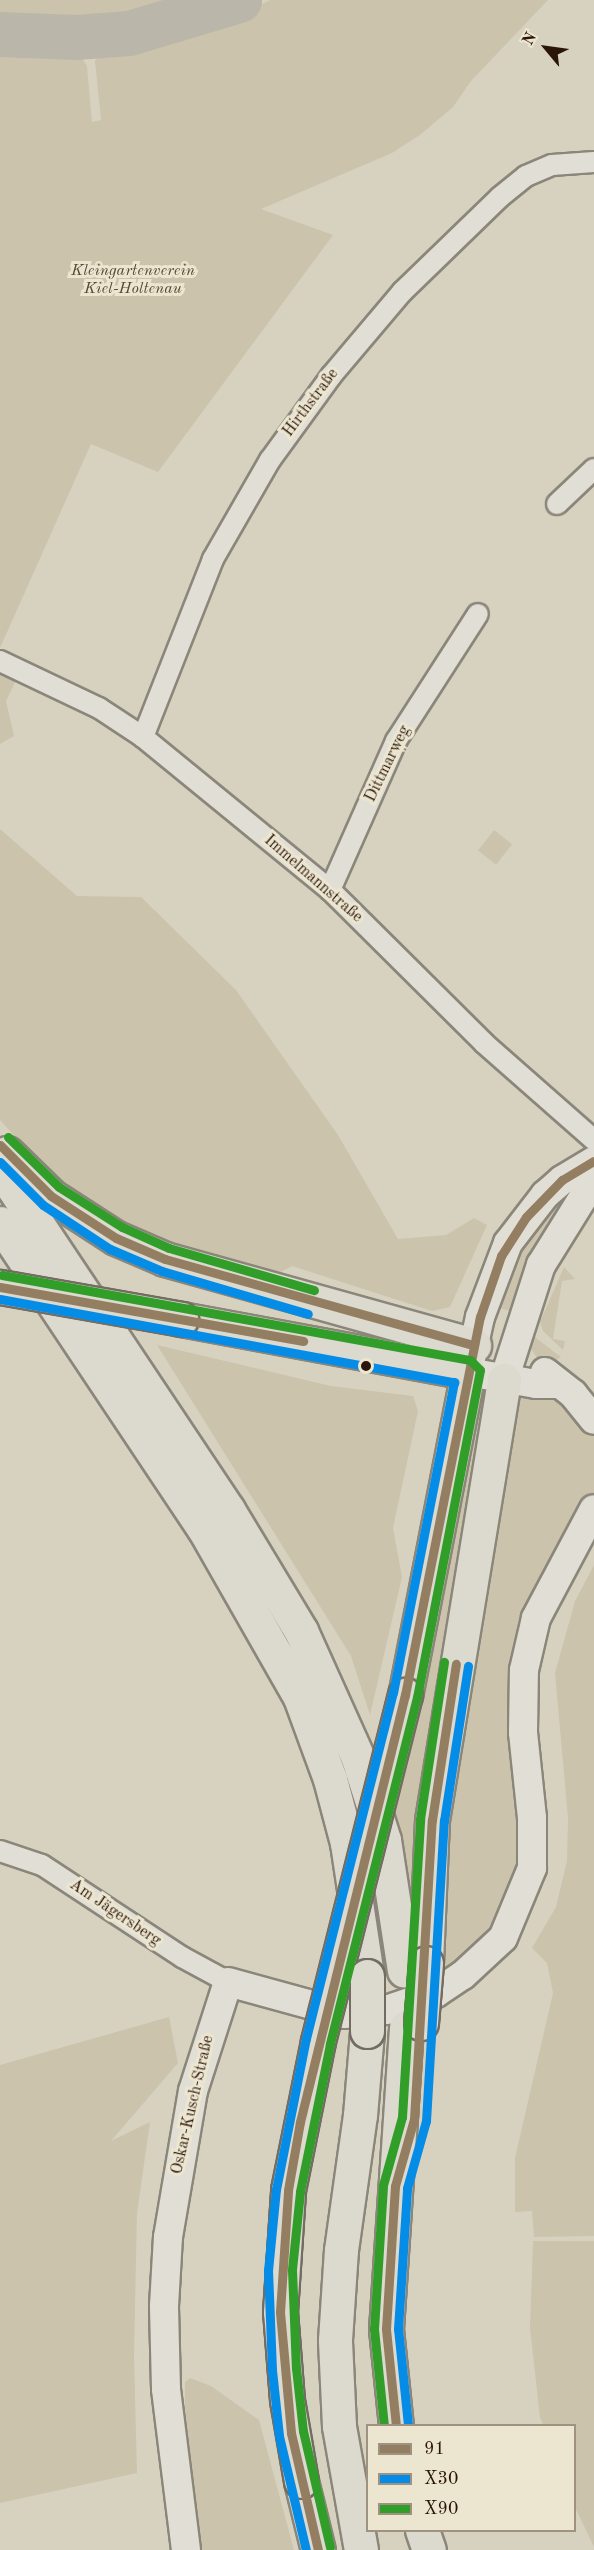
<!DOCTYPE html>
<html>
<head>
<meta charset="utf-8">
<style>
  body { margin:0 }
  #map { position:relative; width:594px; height:2550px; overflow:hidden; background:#d7d2c0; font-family:"Old Standard TT",serif }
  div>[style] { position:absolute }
  .green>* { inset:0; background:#cbc3ab; transform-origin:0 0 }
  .taxiway>* { height:45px; margin:-22.5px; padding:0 22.5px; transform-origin:22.5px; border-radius:22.5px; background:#bbb6aa }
  .roads { filter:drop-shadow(2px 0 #8b867a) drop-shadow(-2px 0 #8b867a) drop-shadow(0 2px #8b867a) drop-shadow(0 -2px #8b867a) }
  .street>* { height:20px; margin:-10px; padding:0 10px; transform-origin:10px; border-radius:10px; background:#e1dfd5 }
  .secondary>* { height:28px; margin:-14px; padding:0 14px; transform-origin:14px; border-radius:14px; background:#e1dfd5 }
  .highway>* { height:33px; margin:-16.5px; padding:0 16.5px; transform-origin:16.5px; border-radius:16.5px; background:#dcd9ce }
  .bridges { filter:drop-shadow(2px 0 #736c62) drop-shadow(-2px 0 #736c62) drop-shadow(0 2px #736c62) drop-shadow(0 -2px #736c62) }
  .highway-bridge>* { height:33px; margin:-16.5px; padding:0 16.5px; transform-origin:16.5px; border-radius:16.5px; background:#dcd9ce }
  .bus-1>* { height:9px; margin:-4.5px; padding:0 4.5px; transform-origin:4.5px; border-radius:4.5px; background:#947e62 }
  .bus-2>* { height:9px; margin:-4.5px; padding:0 4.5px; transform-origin:4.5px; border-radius:4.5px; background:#048ce7 }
  .bus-3>* { height:9px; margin:-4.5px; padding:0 4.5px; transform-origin:4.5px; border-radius:4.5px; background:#319e29 }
  .dots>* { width:16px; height:16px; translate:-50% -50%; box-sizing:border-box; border:3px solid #ece6d0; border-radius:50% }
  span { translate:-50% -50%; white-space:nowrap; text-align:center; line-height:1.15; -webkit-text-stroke:6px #ece6d0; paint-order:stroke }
  .park-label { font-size:16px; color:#584636; font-style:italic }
  .street-label { font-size:16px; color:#2b150b }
  .legend { position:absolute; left:366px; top:2424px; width:210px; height:108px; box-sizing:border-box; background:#ece6d0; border:2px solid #9f9281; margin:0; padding:8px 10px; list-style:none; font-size:18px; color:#2b150b }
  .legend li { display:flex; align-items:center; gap:12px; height:30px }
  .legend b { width:30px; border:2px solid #9f9281 }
  .north { position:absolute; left:516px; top:18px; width:60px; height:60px; -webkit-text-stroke:4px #ece6d0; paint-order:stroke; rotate:299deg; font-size:16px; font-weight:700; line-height:24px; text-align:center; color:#2b150b }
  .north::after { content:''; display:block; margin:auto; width:21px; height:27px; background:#2b150b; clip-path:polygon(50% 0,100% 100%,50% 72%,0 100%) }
</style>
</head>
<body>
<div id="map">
  <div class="green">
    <i style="clip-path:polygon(0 0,191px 0,164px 9px,99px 19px,20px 21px,0 18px)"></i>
    <i style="clip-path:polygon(270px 0,548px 0,471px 81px,453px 107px,420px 135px,392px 153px,261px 209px,333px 235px,158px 472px,91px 444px,0 648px,0 50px,79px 53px,87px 66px,92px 122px,101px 120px,95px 61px,99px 52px,218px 26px)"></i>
    <i style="clip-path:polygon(0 668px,18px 676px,6px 701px,14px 736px,0 744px)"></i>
    <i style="clip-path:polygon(0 829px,77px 896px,141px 897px,236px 990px,338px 1135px,398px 1239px,446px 1235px,474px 1218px,487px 1225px,450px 1307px,432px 1311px,292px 1266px,279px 1273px,187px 1248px,99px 1212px,45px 1170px,0 1120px)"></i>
    <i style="left:494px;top:830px;width:23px;height:26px;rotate:38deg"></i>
    <i style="clip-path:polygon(577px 1188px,520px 1284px,510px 1311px,493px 1306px,504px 1273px,556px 1198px)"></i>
    <i style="clip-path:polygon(564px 1267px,575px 1279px,562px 1281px,553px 1339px,565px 1341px,563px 1350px,543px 1331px,540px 1322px)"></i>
    <i style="clip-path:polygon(527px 1331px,561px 1357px,554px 1361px,538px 1359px,528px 1345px)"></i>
    <i style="clip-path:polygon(157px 1345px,331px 1386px,413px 1396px,418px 1411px,393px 1528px,402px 1577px,370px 1715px,351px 1656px)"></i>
    <i style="clip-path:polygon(504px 1380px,536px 1384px,594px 1420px,594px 1509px,536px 1618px,519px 1906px,436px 1993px,427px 1886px)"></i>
    <i style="clip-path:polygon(477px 1388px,487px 1390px,412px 1919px,386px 1824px)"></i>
    <i style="clip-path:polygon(594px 1565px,594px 2236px,534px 2237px,532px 2211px,515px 2212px,515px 2158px,553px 1993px,547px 1963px,532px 1948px,556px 1907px,567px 1861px,568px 1818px,555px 1673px,575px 1601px)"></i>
    <i style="clip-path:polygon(169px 2017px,178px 2063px,111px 2141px,150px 2122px,137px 2213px,134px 2356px,137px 2473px,0 2503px,0 2065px)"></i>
    <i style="clip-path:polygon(533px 2241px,594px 2241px,594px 2547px,575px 2507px,574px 2426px,543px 2425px,540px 2417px,530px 2328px)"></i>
    <i style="clip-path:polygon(190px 2378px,211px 2386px,259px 2420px,294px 2550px,202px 2550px,193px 2501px,185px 2407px,185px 2382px)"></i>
  </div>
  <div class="taxiway">
    <i style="left:0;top:34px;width:76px;rotate:2.3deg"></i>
    <i style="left:76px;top:37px;width:53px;rotate:-4.3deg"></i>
    <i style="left:129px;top:33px;width:115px;rotate:-16.7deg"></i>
  </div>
  <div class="roads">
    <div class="street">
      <i style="left:557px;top:504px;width:51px;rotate:-43.4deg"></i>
      <i style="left:0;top:661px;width:110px;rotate:25.4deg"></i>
      <i style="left:99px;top:708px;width:53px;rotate:33.4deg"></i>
      <i style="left:143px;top:737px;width:242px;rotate:39.3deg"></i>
      <i style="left:330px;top:890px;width:217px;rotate:44.8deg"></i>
      <i style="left:484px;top:1043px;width:147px;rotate:41.4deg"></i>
      <i style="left:143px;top:737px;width:191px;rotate:-68.5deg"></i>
      <i style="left:213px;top:559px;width:114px;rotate:-60.1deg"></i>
      <i style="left:270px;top:460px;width:104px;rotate:-54deg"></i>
      <i style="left:331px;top:376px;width:110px;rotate:-49.8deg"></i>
      <i style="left:402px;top:292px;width:136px;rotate:-44.1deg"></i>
      <i style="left:500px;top:197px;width:33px;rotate:-39deg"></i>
      <i style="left:526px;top:176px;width:28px;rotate:-23deg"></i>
      <i style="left:552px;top:165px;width:42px;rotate:-4.1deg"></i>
      <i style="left:330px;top:890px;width:163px;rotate:-66.1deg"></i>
      <i style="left:396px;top:741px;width:151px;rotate:-57.2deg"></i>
      <i style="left:0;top:1851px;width:44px;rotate:18.4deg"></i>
      <i style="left:42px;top:1865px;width:168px;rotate:33.3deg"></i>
      <i style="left:182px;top:1957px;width:52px;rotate:28.5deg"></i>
    </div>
    <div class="secondary">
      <i style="left:545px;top:1372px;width:36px;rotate:38deg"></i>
      <i style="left:573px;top:1394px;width:33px;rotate:51deg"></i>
      <i style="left:504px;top:1380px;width:121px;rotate:-72.2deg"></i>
      <i style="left:541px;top:1265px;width:100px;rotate:-58.1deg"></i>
      <i style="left:558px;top:1384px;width:22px;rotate:180deg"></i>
      <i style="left:536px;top:1384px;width:69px;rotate:-170deg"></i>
      <i style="left:468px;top:1372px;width:56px;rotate:-77.7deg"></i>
      <i style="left:480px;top:1317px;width:79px;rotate:-69.3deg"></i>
      <i style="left:508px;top:1243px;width:61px;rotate:-52.4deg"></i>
      <i style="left:545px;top:1195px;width:23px;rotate:-41deg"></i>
      <i style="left:562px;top:1180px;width:37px;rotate:-31deg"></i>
      <i style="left:186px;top:2550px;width:162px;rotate:-97.1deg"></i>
      <i style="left:166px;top:2389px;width:83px;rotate:-91.4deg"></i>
      <i style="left:164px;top:2306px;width:69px;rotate:-86.7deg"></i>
      <i style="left:168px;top:2237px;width:148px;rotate:-80.3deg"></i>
      <i style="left:193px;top:2091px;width:114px;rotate:-72.2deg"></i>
      <i style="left:228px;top:1982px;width:120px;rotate:15.4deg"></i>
      <i style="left:344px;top:2014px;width:42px;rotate:-5.4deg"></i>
      <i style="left:386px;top:2010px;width:53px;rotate:-18.8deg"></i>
      <i style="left:436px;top:1993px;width:32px;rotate:-34deg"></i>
      <i style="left:463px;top:1975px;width:54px;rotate:-42.8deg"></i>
      <i style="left:503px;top:1938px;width:76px;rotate:-67.5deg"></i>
      <i style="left:532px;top:1868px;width:50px;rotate:-90deg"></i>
      <i style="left:532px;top:1818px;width:86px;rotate:-96deg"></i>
      <i style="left:523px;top:1732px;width:62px;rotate:-89.1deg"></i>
      <i style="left:524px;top:1670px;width:53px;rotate:-77deg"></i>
      <i style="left:536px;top:1618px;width:123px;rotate:-62deg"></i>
    </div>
    <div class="highway">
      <i style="left:7px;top:1153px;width:62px;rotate:44.3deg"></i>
      <i style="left:51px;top:1196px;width:77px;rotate:32.9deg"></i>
      <i style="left:116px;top:1238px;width:53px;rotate:23.2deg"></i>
      <i style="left:165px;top:1259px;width:321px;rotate:15.6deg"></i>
      <i style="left:0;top:1168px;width:411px;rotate:56.3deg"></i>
      <i style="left:228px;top:1510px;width:141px;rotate:58.9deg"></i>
      <i style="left:301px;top:1631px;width:139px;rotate:65.8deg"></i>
      <i style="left:358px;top:1758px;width:86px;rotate:72.4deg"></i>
      <i style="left:384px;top:1840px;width:132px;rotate:81.3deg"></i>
      <i style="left:0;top:1223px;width:366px;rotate:56.3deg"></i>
      <i style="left:203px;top:1527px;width:196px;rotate:60.3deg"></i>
      <i style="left:300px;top:1697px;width:87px;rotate:69.9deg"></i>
      <i style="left:330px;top:1779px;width:66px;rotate:75.1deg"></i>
      <i style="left:347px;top:1843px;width:134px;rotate:81.4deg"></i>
      <i style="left:181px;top:1319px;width:292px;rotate:10.5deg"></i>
      <i style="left:468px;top:1372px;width:329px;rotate:101deg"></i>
      <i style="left:426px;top:1963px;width:143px;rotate:-87.6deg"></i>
      <i style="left:432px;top:1820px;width:446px;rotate:-80.7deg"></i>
      <i style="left:396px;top:2426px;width:98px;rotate:-95.9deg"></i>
      <i style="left:386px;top:2329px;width:302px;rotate:-86.2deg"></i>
      <i style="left:301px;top:2481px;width:71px;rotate:76.2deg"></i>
      <i style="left:422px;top:2530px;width:21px;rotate:71deg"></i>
      <i style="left:361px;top:2550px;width:126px;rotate:-100.1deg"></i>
      <i style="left:339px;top:2426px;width:86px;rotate:-92.7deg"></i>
      <i style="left:335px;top:2340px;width:90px;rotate:-86.2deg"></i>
      <i style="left:341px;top:2250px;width:136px;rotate:-82deg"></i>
      <i style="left:360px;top:2115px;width:84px;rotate:-85.2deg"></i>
    </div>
  </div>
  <div class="bridges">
    <div class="highway-bridge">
      <i style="left:0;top:1287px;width:184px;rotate:10deg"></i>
      <i style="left:421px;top:2023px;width:60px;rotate:-85.2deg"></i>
      <i style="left:367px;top:2031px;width:55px;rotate:-90deg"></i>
      <i style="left:301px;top:2481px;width:82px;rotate:-99.8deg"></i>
      <i style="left:287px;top:2400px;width:88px;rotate:-94.5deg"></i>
      <i style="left:280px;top:2312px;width:122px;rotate:-86.2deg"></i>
      <i style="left:288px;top:2190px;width:152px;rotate:-78.6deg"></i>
      <i style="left:318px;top:2041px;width:357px;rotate:-75.9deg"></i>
    </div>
  </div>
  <div class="bus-1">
    <i style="left:0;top:1145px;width:72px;rotate:45deg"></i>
    <i style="left:51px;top:1196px;width:77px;rotate:32.9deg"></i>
    <i style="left:116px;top:1238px;width:53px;rotate:23.2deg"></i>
    <i style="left:165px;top:1259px;width:321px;rotate:15.6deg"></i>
    <i style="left:0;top:1287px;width:308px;rotate:10.1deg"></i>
    <i style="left:396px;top:2426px;width:98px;rotate:-95.9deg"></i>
    <i style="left:386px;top:2329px;width:143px;rotate:-86.4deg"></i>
    <i style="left:395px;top:2186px;width:70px;rotate:-74.2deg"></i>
    <i style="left:414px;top:2119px;width:300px;rotate:-86.6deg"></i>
    <i style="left:432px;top:1820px;width:158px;rotate:-81.3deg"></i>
    <i style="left:318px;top:2550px;width:120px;rotate:-103deg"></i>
    <i style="left:291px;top:2433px;width:121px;rotate:-95.2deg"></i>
    <i style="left:280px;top:2312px;width:122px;rotate:-86.2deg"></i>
    <i style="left:288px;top:2190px;width:69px;rotate:-80deg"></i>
    <i style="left:300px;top:2122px;width:440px;rotate:-76.2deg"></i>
    <i style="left:405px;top:1695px;width:385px;rotate:-78.8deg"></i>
    <i style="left:480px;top:1317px;width:65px;rotate:-71deg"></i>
    <i style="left:501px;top:1256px;width:46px;rotate:-57.3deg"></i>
    <i style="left:526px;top:1217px;width:52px;rotate:-45.8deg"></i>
    <i style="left:562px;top:1180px;width:37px;rotate:-31deg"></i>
  </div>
  <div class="bus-2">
    <i style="left:0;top:1162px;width:61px;rotate:45deg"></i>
    <i style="left:43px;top:1205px;width:80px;rotate:33.3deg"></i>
    <i style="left:110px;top:1249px;width:56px;rotate:22.9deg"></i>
    <i style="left:162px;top:1271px;width:152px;rotate:16.4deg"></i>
    <i style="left:0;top:1299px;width:462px;rotate:10.4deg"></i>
    <i style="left:454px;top:1382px;width:316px;rotate:101.1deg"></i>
    <i style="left:393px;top:1692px;width:357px;rotate:104.1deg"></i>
    <i style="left:306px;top:2038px;width:154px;rotate:101.2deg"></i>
    <i style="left:276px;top:2189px;width:81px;rotate:95.6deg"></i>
    <i style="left:268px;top:2270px;width:100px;rotate:87.7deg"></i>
    <i style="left:272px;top:2370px;width:66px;rotate:83.9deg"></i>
    <i style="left:279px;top:2436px;width:117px;rotate:76.7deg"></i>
    <i style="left:408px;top:2425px;width:97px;rotate:-95.9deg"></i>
    <i style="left:398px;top:2329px;width:141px;rotate:-86.3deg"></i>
    <i style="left:407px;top:2188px;width:70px;rotate:-74.2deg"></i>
    <i style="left:426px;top:2121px;width:301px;rotate:-86.6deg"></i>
    <i style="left:444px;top:1821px;width:157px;rotate:-81.2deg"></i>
  </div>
  <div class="bus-3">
    <i style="left:8px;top:1137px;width:71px;rotate:44.4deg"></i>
    <i style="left:59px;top:1187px;width:75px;rotate:32.4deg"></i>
    <i style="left:122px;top:1227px;width:51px;rotate:24.1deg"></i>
    <i style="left:169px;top:1248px;width:151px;rotate:16.2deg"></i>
    <i style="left:2px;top:1275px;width:476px;rotate:10.3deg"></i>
    <i style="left:470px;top:1360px;width:14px;rotate:45deg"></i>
    <i style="left:480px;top:1370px;width:333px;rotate:100.9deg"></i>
    <i style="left:417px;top:1697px;width:358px;rotate:104.1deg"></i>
    <i style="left:330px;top:2044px;width:151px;rotate:101.5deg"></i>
    <i style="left:300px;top:2192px;width:78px;rotate:95.9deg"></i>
    <i style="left:292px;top:2270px;width:98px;rotate:87.7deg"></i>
    <i style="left:296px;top:2368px;width:63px;rotate:83.7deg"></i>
    <i style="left:303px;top:2431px;width:119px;rotate:76.9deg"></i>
    <i style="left:384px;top:2426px;width:98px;rotate:-95.9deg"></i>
    <i style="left:374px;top:2329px;width:144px;rotate:-86.4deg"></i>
    <i style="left:383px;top:2185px;width:71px;rotate:-74.4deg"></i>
    <i style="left:402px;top:2117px;width:299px;rotate:-86.5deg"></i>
    <i style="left:420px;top:1819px;width:159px;rotate:-81.3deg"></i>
  </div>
  <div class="dots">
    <i style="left:366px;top:1366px;background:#2b150b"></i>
  </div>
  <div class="park-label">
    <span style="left:133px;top:280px">Kleingartenverein<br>Kiel-Holtenau</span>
  </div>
  <div class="street-label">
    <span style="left:311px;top:403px;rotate:-53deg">Hirthstraße</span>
    <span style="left:388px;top:764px;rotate:-64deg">Dittmarweg</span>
    <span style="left:313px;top:879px;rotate:41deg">Immelmannstraße</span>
    <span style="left:115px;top:1913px;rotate:34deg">Am Jägersberg</span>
    <span style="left:193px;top:2105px;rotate:-77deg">Oskar-Kusch-Straße</span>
  </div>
  <ul class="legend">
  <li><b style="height:8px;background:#947e62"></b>91</li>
  <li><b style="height:8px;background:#048ce7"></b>X30</li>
  <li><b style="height:8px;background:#319e29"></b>X90</li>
  </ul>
  <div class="north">N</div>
</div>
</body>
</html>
